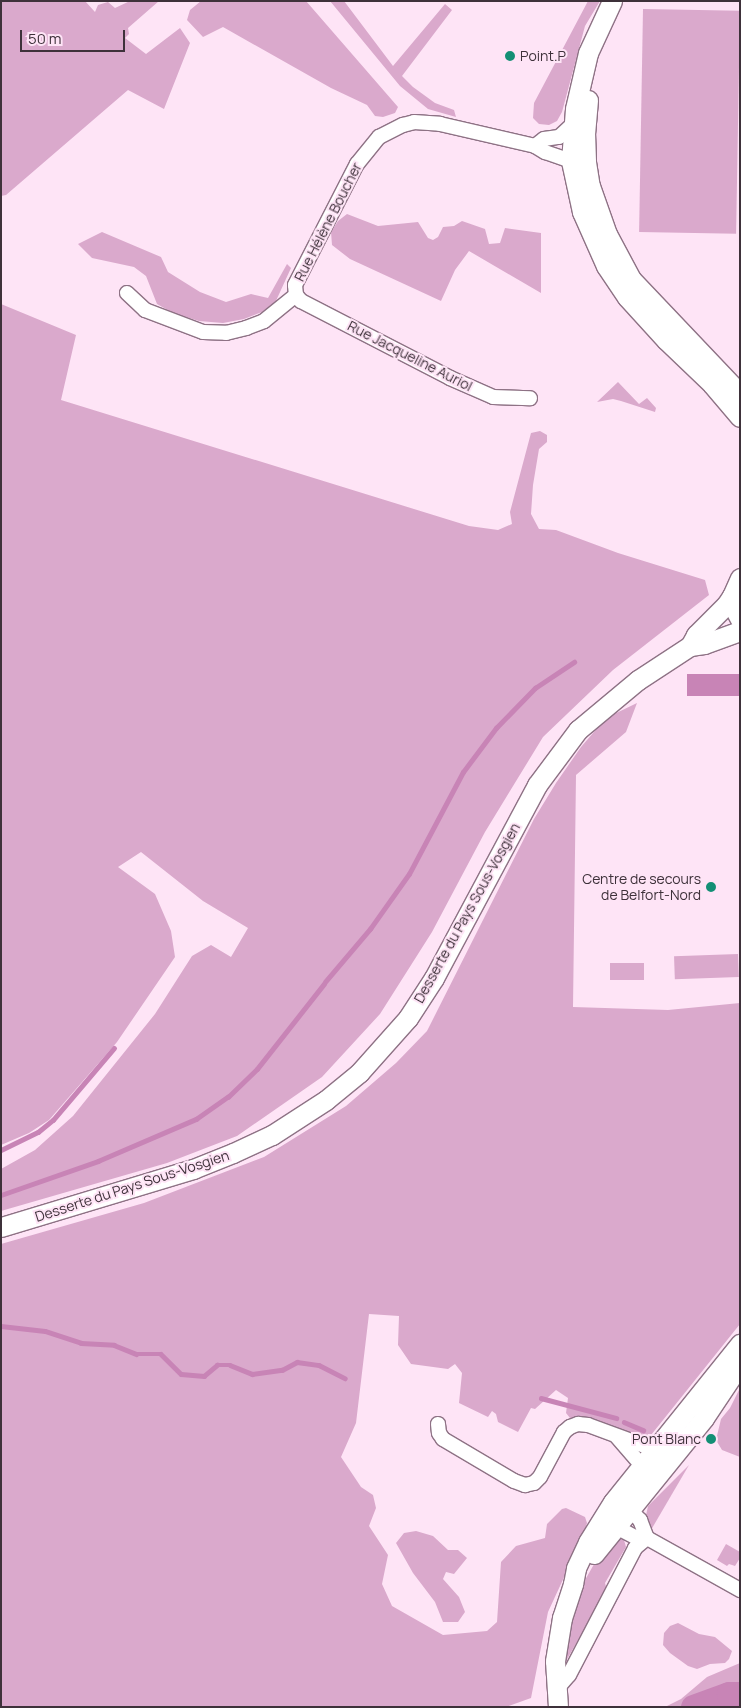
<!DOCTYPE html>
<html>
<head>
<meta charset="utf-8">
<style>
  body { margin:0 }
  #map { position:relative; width:741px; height:1708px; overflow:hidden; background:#fee4f6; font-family:Manrope,sans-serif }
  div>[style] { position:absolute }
  .green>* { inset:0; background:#daa9cc; transform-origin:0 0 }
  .water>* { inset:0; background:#c884b6; transform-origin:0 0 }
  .stream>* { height:4.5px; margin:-2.25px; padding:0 2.25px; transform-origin:2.25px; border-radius:2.25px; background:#c884b6 }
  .river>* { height:25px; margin:-12.5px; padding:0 12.5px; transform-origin:12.5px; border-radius:12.5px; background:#c884b6 }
  .roads { filter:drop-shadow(1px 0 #8e7285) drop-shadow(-1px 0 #8e7285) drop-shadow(0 1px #8e7285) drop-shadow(0 -1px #8e7285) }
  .street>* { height:14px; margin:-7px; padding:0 7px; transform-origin:7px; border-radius:7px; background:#fff }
  .secondary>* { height:19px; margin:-9.5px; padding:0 9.5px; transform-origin:9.5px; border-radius:9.5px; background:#fff }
  .dots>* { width:14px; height:14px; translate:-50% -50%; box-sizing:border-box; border:2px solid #fee4f6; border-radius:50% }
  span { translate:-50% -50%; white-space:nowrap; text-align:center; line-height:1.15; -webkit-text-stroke:4px #fee4f6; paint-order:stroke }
  .poi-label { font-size:14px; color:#3e313a }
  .left { translate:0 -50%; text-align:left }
  .right { translate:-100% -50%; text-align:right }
  .street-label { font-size:14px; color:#3e313a }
  .frame { position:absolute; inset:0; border:2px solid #3e313a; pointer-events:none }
  .scale { position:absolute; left:20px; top:30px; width:105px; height:22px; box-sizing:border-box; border:2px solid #3e313a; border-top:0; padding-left:6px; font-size:15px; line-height:18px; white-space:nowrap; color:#3e313a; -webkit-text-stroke:4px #fee4f6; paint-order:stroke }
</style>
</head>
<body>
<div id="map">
  <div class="green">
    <i style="clip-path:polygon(1px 1px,85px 1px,95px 12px,98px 5px,108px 2px,115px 8px,130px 1px,159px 1px,128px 28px,129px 34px,125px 38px,146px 54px,180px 28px,190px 43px,164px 109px,128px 90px,6px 195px,1px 196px)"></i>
    <i style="clip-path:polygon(201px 1px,306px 1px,398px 107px,395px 113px,383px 117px,375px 116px,367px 105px,331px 88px,223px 27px,203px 37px,187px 20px,190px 10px)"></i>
    <i style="clip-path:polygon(330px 1px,344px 1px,393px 66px,445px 4px,452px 10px,402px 76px,413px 87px,435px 103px,454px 110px,456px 117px,428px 109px,400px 86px)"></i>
    <i style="clip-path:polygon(588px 1px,600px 1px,585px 26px,562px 112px,557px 121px,549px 125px,539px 124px,533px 118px,534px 103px)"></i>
    <i style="left:643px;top:9px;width:97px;height:223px;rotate:1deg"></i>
    <i style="clip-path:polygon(347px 214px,378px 226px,418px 222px,428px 238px,433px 240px,438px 237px,443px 227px,454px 226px,462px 221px,485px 229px,489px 244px,500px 243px,505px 228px,541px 233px,541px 293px,469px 251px,455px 270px,441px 301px,350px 259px,332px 245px,331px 232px,338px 221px)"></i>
    <i style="clip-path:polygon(102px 232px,161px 257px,168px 272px,200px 292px,226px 302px,251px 294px,268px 298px,287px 264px,291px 268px,275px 303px,262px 312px,244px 319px,223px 323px,199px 321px,173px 313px,157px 304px,146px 276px,134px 267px,92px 258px,78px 244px)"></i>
    <i style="clip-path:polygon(1px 304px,76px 335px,61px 400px,469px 526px,498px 530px,512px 524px,510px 512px,531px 433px,540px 431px,547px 435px,547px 442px,539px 449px,533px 485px,531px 514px,539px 529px,556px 530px,618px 553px,705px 580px,709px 595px,613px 670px,543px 737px,485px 832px,432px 932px,380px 1014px,322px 1077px,237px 1136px,167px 1163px,1px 1211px,1px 1169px,35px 1150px,73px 1116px,155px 1014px,192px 956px,211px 945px,231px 957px,248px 928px,203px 901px,141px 852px,118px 867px,155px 894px,171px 931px,175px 957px,117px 1042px,49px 1120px,29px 1133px,1px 1145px)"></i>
    <i style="clip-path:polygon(618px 382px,639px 404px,647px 398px,656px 408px,655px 412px,621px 401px,613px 399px,597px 402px)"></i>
    <i style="clip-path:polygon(637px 703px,626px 732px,576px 775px,573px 1007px,668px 1010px,740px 1003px,740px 1324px,647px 1440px,606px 1426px,570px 1418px,566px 1413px,568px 1398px,556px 1390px,535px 1409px,531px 1408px,518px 1432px,498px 1422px,496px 1414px,492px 1411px,488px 1417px,459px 1403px,462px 1373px,455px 1364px,448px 1369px,411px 1364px,398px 1345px,399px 1316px,369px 1314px,356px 1423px,341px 1457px,361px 1487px,373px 1495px,376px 1508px,369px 1526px,388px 1555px,382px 1584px,392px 1606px,443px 1635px,487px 1631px,497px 1622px,501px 1562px,516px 1546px,545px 1538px,547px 1524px,562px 1509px,566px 1508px,585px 1517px,587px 1523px,584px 1534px,548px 1612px,531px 1698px,506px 1707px,1px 1707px,1px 1244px,144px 1203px,264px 1157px,346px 1106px,396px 1063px,427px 1031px,534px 819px,556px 783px,581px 747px,606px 718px)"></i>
    <i style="left:738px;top:954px;width:23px;height:64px;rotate:88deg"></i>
    <i style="left:610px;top:963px;width:34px;height:17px"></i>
    <i style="clip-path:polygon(740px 1388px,740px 1457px,722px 1450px,716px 1440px,721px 1419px,730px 1408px)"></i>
    <i style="clip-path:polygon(689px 1465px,651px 1530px,645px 1520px,648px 1506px)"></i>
    <i style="clip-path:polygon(416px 1531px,433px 1536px,448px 1550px,458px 1550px,467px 1558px,454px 1574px,446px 1572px,443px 1579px,459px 1597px,465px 1612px,458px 1622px,443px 1622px,435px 1602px,413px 1573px,396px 1543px,404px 1533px)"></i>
    <i style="clip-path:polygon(618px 1534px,624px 1540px,626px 1547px,605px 1583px,607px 1590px,566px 1661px,564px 1649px,574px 1608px,585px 1580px,601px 1552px)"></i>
    <i style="clip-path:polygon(726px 1544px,740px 1552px,740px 1558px,735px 1566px,729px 1564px,727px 1566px,717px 1560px)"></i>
    <i style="clip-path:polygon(678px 1623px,699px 1634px,715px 1637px,732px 1651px,729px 1659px,725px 1663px,710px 1664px,697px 1669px,688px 1666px,670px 1653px,663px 1645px,664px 1633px,670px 1626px)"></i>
    <i style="clip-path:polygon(740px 1663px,740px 1707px,665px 1707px,681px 1699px,707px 1677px)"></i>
  </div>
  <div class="water">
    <i style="left:740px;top:674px;width:22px;height:53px;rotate:90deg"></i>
  </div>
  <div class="stream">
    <i style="left:325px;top:982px;width:70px;rotate:-49.7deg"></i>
    <i style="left:370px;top:929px;width:67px;rotate:-54.7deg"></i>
    <i style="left:409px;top:874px;width:115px;rotate:-62.1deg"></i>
    <i style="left:463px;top:772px;width:55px;rotate:-53.1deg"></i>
    <i style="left:496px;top:728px;width:56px;rotate:-45.7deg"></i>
    <i style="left:535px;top:688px;width:47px;rotate:-33.7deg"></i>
    <i style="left:1px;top:1150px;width:41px;rotate:-25.9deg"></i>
    <i style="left:38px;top:1132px;width:19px;rotate:-39deg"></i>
    <i style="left:53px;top:1120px;width:94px;rotate:-49.7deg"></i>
    <i style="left:1px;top:1195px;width:103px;rotate:-19.3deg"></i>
    <i style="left:98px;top:1161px;width:107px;rotate:-23.2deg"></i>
    <i style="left:196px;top:1119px;width:39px;rotate:-35deg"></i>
    <i style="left:228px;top:1097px;width:40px;rotate:-44deg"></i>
    <i style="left:257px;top:1069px;width:108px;rotate:-51.8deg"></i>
    <i style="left:1px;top:1326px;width:44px;rotate:6.5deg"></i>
    <i style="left:45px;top:1331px;width:38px;rotate:18deg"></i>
    <i style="left:81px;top:1343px;width:33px;rotate:3deg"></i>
    <i style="left:114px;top:1345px;width:24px;rotate:22deg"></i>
    <i style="left:136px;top:1354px;width:25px"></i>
    <i style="left:161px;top:1354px;width:28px;rotate:45deg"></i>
    <i style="left:181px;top:1374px;width:23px;rotate:5deg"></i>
    <i style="left:204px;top:1376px;width:17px;rotate:-40deg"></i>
    <i style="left:217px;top:1365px;width:13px"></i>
    <i style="left:230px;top:1365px;width:24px;rotate:22deg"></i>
    <i style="left:252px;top:1374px;width:30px;rotate:-8deg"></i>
    <i style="left:282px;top:1370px;width:17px;rotate:-28deg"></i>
    <i style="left:297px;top:1362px;width:22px;rotate:8deg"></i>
    <i style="left:319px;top:1365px;width:29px;rotate:27deg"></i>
    <i style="left:541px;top:1398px;width:78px;rotate:14.9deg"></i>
    <i style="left:624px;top:1422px;width:21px;rotate:23deg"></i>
  </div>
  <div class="river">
    <i style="left:693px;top:1707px;width:38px;rotate:-20deg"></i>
    <i style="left:729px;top:1694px;width:11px"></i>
  </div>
  <div class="roads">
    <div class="street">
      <i style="left:535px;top:146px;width:11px;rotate:-38deg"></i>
      <i style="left:544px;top:139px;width:15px;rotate:-8deg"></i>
      <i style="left:559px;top:137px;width:19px;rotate:-43deg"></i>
      <i style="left:127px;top:293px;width:25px;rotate:43deg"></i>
      <i style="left:145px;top:310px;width:62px;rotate:20.8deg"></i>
      <i style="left:203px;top:332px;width:23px;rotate:2deg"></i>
      <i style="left:226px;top:333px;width:21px;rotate:-14deg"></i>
      <i style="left:246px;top:328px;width:19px;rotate:-21deg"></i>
      <i style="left:264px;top:321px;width:41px;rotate:-39.1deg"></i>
      <i style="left:296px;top:295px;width:10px;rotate:-96deg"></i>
      <i style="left:295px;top:285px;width:136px;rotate:-62.9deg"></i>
      <i style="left:357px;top:164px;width:35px;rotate:-51deg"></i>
      <i style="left:379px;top:137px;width:27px;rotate:-27deg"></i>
      <i style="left:403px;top:125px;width:11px;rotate:-15deg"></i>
      <i style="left:414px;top:122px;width:26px;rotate:4deg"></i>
      <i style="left:440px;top:124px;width:98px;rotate:13deg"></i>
      <i style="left:535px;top:146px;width:12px;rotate:31deg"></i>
      <i style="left:545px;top:152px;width:28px;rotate:19deg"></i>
      <i style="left:296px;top:295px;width:8px;rotate:50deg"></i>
      <i style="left:301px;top:301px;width:168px;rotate:27.3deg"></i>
      <i style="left:450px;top:378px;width:47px;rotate:23.8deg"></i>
      <i style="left:493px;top:397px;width:37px;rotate:2deg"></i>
      <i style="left:438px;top:1424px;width:9px;rotate:84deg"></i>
      <i style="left:439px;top:1433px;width:7px;rotate:56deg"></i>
      <i style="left:443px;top:1439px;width:82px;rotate:30.6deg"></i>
      <i style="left:514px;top:1481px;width:12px;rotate:20deg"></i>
      <i style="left:525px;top:1485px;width:9px;rotate:-13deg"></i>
      <i style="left:534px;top:1483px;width:8px;rotate:-45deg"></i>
      <i style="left:540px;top:1477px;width:51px;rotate:-61.9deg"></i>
      <i style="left:564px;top:1432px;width:8px;rotate:-40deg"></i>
      <i style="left:570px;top:1427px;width:9px;rotate:-21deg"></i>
      <i style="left:578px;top:1424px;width:10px;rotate:6deg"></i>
      <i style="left:588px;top:1425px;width:61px;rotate:20.2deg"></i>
      <i style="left:645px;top:1446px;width:11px;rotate:41deg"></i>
      <i style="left:653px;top:1453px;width:8px;rotate:67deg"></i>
      <i style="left:617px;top:1437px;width:33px;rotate:49deg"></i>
      <i style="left:639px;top:1462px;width:13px;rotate:90deg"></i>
      <i style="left:631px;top:1511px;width:13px;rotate:45deg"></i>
      <i style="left:640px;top:1520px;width:19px;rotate:69deg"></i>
      <i style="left:647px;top:1538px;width:107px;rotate:29.2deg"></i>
      <i style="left:612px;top:1531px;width:7px;rotate:-27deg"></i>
      <i style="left:618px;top:1528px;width:19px;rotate:28deg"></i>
      <i style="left:635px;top:1537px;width:12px;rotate:5deg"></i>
      <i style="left:555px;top:1691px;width:21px;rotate:-49deg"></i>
      <i style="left:569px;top:1675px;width:143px;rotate:-62.5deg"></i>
      <i style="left:635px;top:1548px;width:16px;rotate:-40deg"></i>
    </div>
    <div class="secondary">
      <i style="left:612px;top:1px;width:57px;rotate:114.8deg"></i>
      <i style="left:588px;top:53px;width:57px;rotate:103.1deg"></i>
      <i style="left:575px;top:109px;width:52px;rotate:94.4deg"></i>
      <i style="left:571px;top:161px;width:52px;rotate:77.8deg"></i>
      <i style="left:582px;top:212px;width:59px;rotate:66deg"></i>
      <i style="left:606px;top:266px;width:37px;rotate:56deg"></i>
      <i style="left:627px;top:297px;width:58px;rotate:47.8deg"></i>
      <i style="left:666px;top:340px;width:64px;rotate:43.7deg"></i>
      <i style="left:712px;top:384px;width:43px;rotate:49.7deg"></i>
      <i style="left:588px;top:100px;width:32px;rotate:95deg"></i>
      <i style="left:585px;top:132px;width:30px;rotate:88deg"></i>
      <i style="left:586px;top:162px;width:24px;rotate:81deg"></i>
      <i style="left:590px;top:186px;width:51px;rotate:70.5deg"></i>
      <i style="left:607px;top:234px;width:51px;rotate:61.9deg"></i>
      <i style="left:631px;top:279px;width:158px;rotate:46.5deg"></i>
      <i style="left:740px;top:578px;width:20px;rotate:114deg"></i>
      <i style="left:732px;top:596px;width:10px;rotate:84deg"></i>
      <i style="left:733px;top:606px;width:15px;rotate:62deg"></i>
      <i style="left:690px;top:646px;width:13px;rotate:-61deg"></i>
      <i style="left:696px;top:635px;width:42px;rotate:-45deg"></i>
      <i style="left:726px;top:605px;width:11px;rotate:-56deg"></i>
      <i style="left:1px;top:1227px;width:201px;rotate:-16.8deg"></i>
      <i style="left:193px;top:1169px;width:43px;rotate:-21.8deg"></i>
      <i style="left:233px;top:1153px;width:43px;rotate:-24.8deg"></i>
      <i style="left:272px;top:1135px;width:64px;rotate:-32.9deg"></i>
      <i style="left:326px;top:1100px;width:43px;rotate:-39.3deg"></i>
      <i style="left:359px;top:1073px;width:74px;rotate:-48.3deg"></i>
      <i style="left:408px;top:1018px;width:48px;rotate:-57deg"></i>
      <i style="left:434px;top:978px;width:219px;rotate:-61.9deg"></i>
      <i style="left:537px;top:785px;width:69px;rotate:-53.3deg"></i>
      <i style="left:578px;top:730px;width:78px;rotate:-39.8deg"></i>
      <i style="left:638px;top:680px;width:62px;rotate:-33.2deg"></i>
      <i style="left:690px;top:646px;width:14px;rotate:-8deg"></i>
      <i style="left:704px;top:644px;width:38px;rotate:-20deg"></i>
      <i style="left:594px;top:1554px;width:175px;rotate:-51deg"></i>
      <i style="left:704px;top:1418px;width:65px;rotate:-56.3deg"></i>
      <i style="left:558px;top:1707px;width:46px;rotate:-93.7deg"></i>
      <i style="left:555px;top:1661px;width:44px;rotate:-80.8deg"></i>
      <i style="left:562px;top:1618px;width:36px;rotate:-72deg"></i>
      <i style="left:573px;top:1584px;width:16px;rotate:-79deg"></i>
      <i style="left:576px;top:1568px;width:29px;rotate:-65deg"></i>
      <i style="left:588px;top:1542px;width:47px;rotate:-58deg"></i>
      <i style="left:613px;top:1502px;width:203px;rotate:-51.2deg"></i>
    </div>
  </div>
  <div class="dots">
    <i style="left:510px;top:56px;background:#138f75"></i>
    <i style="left:711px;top:887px;background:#138f75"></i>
    <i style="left:711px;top:1439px;background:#138f75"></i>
  </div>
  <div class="poi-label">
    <span class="left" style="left:520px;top:56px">Point.P</span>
    <span class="right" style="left:701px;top:887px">Centre de secours<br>de Belfort-Nord</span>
    <span class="right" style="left:701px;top:1439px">Pont Blanc</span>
  </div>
  <div class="street-label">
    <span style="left:328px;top:222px;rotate:-63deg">Rue Hélène Boucher</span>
    <span style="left:410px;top:356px;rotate:27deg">Rue Jacqueline Auriol</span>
    <span style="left:467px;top:913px;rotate:-61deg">Desserte du Pays Sous-Vosgien</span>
    <span style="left:132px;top:1186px;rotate:-18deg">Desserte du Pays Sous-Vosgien</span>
  </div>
  <div class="frame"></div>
  <div class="scale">50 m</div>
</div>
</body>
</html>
